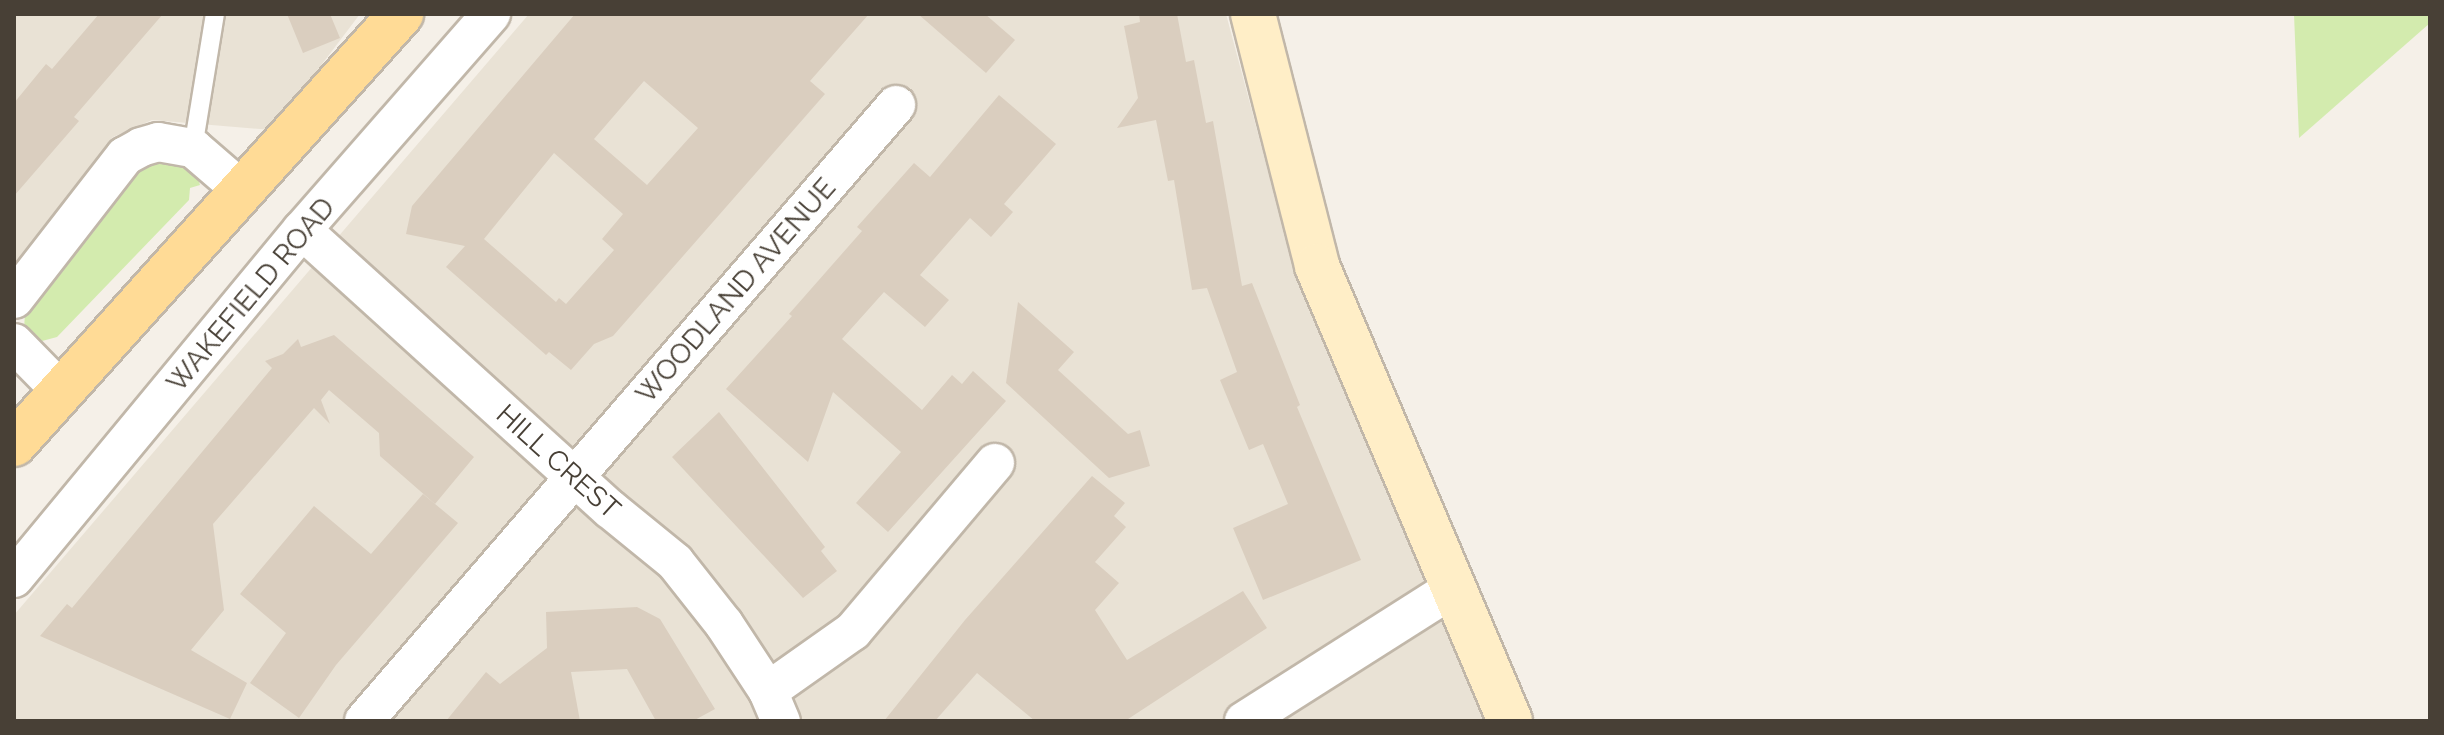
<!DOCTYPE html>
<html>
<head>
<meta charset="utf-8">
<style>
  body { margin:0 }
  #map { position:relative; width:2444px; height:735px; overflow:hidden; background:#f5f0e8; font-family:Raleway,sans-serif }
  div>[style] { position:absolute }
  .residential>* { inset:0; background:#e9e2d5 }
  .green>* { inset:0; background:#d3ebae }
  .building>* { inset:0; background:#dacebf }
  .roads { filter:drop-shadow(2px 0 #c1b7a9) drop-shadow(-2px 0 #c1b7a9) drop-shadow(0 2px #c1b7a9) drop-shadow(0 -2px #c1b7a9) }
  .lane>* { height:18px; margin:-9px; padding:0 9px; transform-origin:9px; border-radius:9px; background:#fff }
  .street>* { height:38px; margin:-19px; padding:0 19px; transform-origin:19px; border-radius:19px; background:#fff }
  .secondary>* { height:44px; margin:-22px; padding:0 22px; transform-origin:22px; border-radius:22px; background:#ffeec7 }
  .primary>* { height:44px; margin:-22px; padding:0 22px; transform-origin:22px; border-radius:22px; background:#ffdb96 }
  span { translate:-50% -50%; white-space:nowrap; text-align:center; line-height:1.15; -webkit-text-stroke:8px #fff; paint-order:stroke }
  .street-label { font-size:28px; color:#484036 }
  .frame { position:absolute; inset:0; border:16px solid #484036; pointer-events:none }
</style>
</head>
<body>
<div id="map">
  <div class="residential">
    <i style="clip-path:polygon(14px 14px,360px 14px,272px 130px,152px 120px,113px 137px,14px 267px)"></i>
    <i style="clip-path:polygon(529px 14px,1226px 14px,1272px 186px,1315px 317px,1491px 721px,14px 721px,14px 615px)"></i>
  </div>
  <div class="green">
    <i style="clip-path:polygon(2294px 14px,2430px 14px,2430px 23px,2299px 138px)"></i>
    <i style="clip-path:polygon(174px 156px,197px 175px,200px 185px,190px 188px,189px 200px,57px 337px,42px 341px,40px 346px,24px 329px,25px 313px,144px 162px)"></i>
  </div>
  <div class="building">
    <i style="clip-path:polygon(99px 14px,163px 14px,74px 117px,79px 121px,14px 196px,14px 103px,46px 64px,52px 69px)"></i>
    <i style="clip-path:polygon(287px 14px,330px 14px,340px 38px,303px 53px)"></i>
    <i style="clip-path:polygon(evenodd,575px 14px,869px 14px,810px 81px,825px 94px,613px 336px,594px 344px,571px 370px,549px 352px,546px 355px,446px 267px,465px 246px,406px 234px,412px 206px,575px 14px,644px 81px,698px 128px,647px 185px,594px 139px,644px 81px,575px 14px,554px 153px,623px 214px,602px 239px,614px 250px,566px 304px,559px 298px,556px 302px,484px 239px,554px 153px)"></i>
    <i style="clip-path:polygon(918px 14px,985px 14px,1015px 40px,986px 73px)"></i>
    <i style="clip-path:polygon(1139px 14px,1177px 14px,1186px 62px,1194px 60px,1206px 123px,1213px 121px,1242px 286px,1252px 283px,1300px 405px,1297px 407px,1361px 560px,1263px 600px,1233px 528px,1288px 504px,1263px 444px,1249px 450px,1220px 380px,1237px 372px,1207px 288px,1192px 290px,1174px 180px,1168px 181px,1156px 120px,1117px 128px,1138px 98px,1124px 26px,1140px 22px)"></i>
    <i style="clip-path:polygon(999px 95px,1056px 144px,1004px 204px,1013px 212px,991px 237px,970px 218px,920px 275px,949px 300px,925px 327px,884px 292px,842px 339px,922px 410px,952px 375px,962px 384px,973px 371px,1006px 401px,888px 532px,856px 503px,901px 452px,833px 392px,808px 462px,726px 389px,792px 316px,789px 314px,862px 231px,857px 227px,914px 163px,930px 177px)"></i>
    <i style="clip-path:polygon(1018px 302px,1074px 352px,1058px 370px,1128px 434px,1140px 430px,1150px 466px,1109px 478px,1006px 383px)"></i>
    <i style="clip-path:polygon(334px 335px,474px 457px,435px 504px,380px 456px,379px 433px,329px 390px,321px 400px,330px 424px,314px 408px,213px 524px,224px 610px,191px 650px,247px 683px,230px 719px,40px 636px,67px 604px,72px 608px,272px 368px,265px 361px,283px 354px,298px 339px,301px 347px)"></i>
    <i style="clip-path:polygon(719px 412px,825px 547px,821px 551px,837px 571px,803px 598px,672px 457px)"></i>
    <i style="clip-path:polygon(1092px 476px,1125px 503px,1114px 516px,1126px 527px,1095px 562px,1119px 583px,1095px 610px,1127px 660px,1243px 591px,1267px 628px,1125px 721px,1035px 721px,977px 673px,935px 721px,884px 721px,965px 620px)"></i>
    <i style="clip-path:polygon(423px 494px,458px 523px,336px 665px,299px 718px,250px 683px,286px 633px,240px 594px,314px 506px,371px 554px)"></i>
    <i style="clip-path:polygon(637px 607px,660px 619px,715px 709px,693px 721px,656px 721px,627px 669px,571px 672px,580px 721px,446px 721px,486px 672px,500px 684px,547px 648px,546px 612px)"></i>
  </div>
  <div class="roads">
    <div class="lane">
      <i style="left:193px;top:148px;width:136px;rotate:-80.7deg"></i>
    </div>
    <div class="street">
      <i style="left:302px;top:230px;width:416px;rotate:42.2deg"></i>
      <i style="left:610px;top:509px;width:84px;rotate:39.2deg"></i>
      <i style="left:675px;top:562px;width:79px;rotate:51.7deg"></i>
      <i style="left:724px;top:624px;width:80px;rotate:56.7deg"></i>
      <i style="left:768px;top:691px;width:33px;rotate:67deg"></i>
      <i style="left:14px;top:299px;width:181px;rotate:-52.2deg"></i>
      <i style="left:125px;top:156px;width:18px;rotate:-29deg"></i>
      <i style="left:141px;top:147px;width:18px;rotate:-16deg"></i>
      <i style="left:158px;top:142px;width:36px;rotate:10deg"></i>
      <i style="left:193px;top:148px;width:66px;rotate:40.7deg"></i>
      <i style="left:14px;top:343px;width:69px;rotate:45.6deg"></i>
      <i style="left:14px;top:578px;width:452px;rotate:-50.4deg"></i>
      <i style="left:302px;top:230px;width:287px;rotate:-48.8deg"></i>
      <i style="left:768px;top:691px;width:104px;rotate:-35.2deg"></i>
      <i style="left:853px;top:631px;width:220px;rotate:-49.8deg"></i>
      <i style="left:364px;top:721px;width:814px;rotate:-49.18deg"></i>
      <i style="left:1244px;top:721px;width:250px;rotate:-32.4deg"></i>
    </div>
    <div class="secondary">
      <i style="left:1253px;top:14px;width:260px;rotate:75.7deg"></i>
      <i style="left:1317px;top:266px;width:494px;rotate:67deg"></i>
    </div>
    <div class="primary">
      <i style="left:14px;top:444px;width:579px;rotate:-48.01deg"></i>
    </div>
  </div>
  <div class="street-label">
    <span style="left:736px;top:291px;rotate:-49deg">WOODLAND AVENUE</span>
    <span style="left:251px;top:295px;rotate:-50deg">WAKEFIELD ROAD</span>
    <span style="left:558px;top:462px;rotate:42deg">HILL CREST</span>
  </div>
  <div class="frame"></div>
</div>
</body>
</html>
